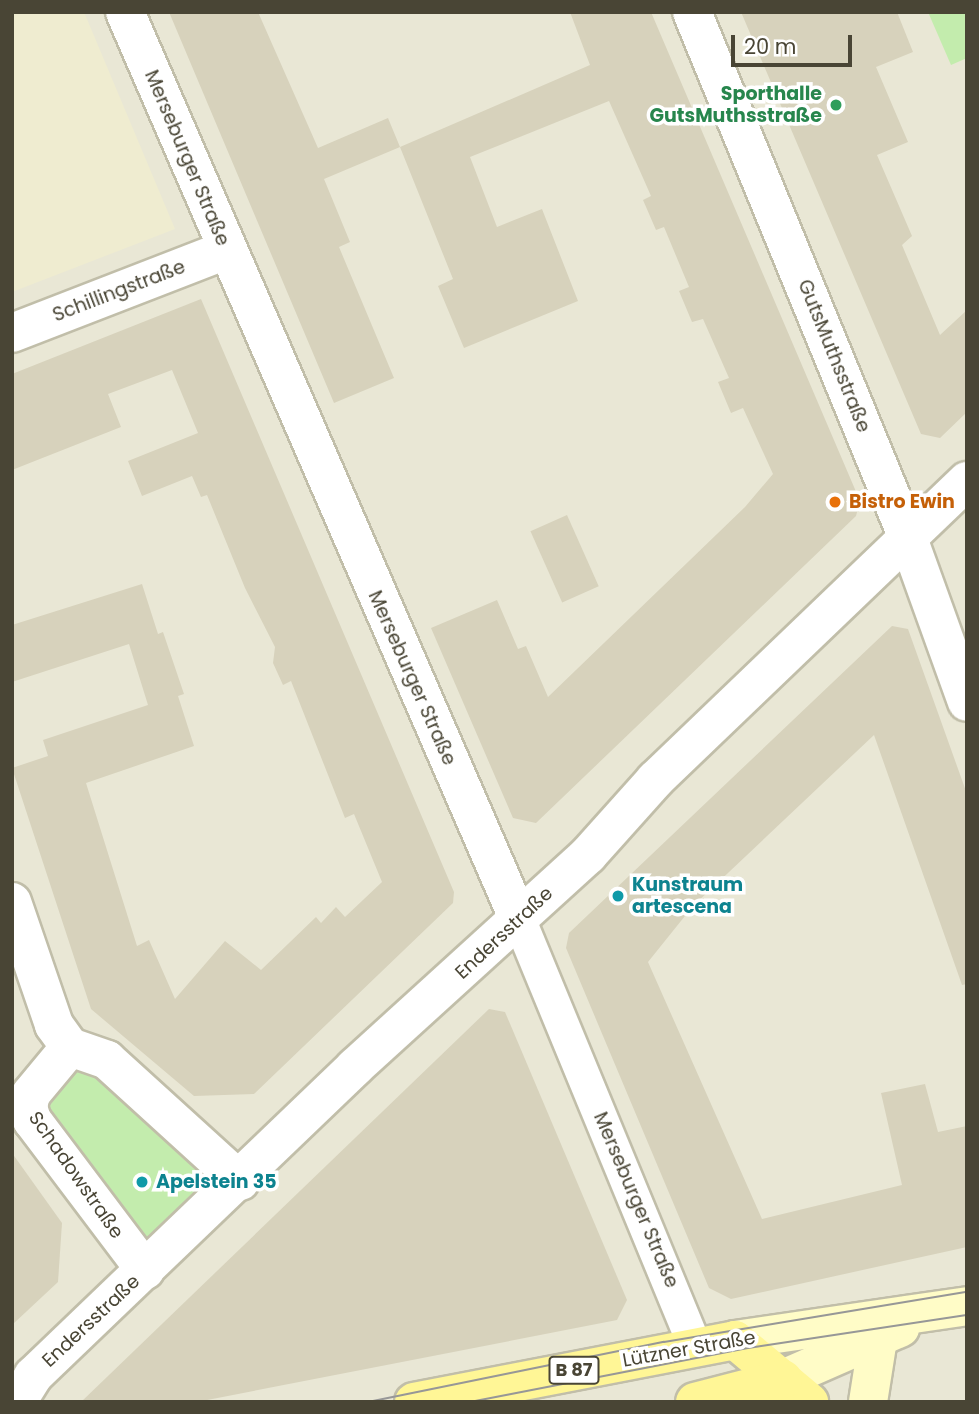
<!DOCTYPE html>
<html>
<head>
<meta charset="utf-8">
<style>
  body { margin:0 }
  #map { position:relative; width:979px; height:1414px; overflow:hidden; background:#f5f3e7; font-family:Poppins,sans-serif }
  div>[style] { position:absolute }
  .residential>* { inset:0; background:#e9e7d5; transform-origin:0 0 }
  .education>* { inset:0; background:#efecd0 }
  .green>* { inset:0; background:#c3ecad }
  .building>* { inset:0; background:#d7d2bc; transform-origin:0 0 }
  .roads { filter:drop-shadow(2px 0 #c1bea9) drop-shadow(-2px 0 #c1bea9) drop-shadow(0 2px #c1bea9) drop-shadow(0 -2px #c1bea9) }
  .pedestrian>* { height:33px; margin:-16.5px; padding:0 16.5px; transform-origin:16.5px; border-radius:16.5px; background:#fff }
  .minor>* { height:38px; margin:-19px; padding:0 19px; transform-origin:19px; border-radius:19px; background:#fff }
  .secondary>* { height:38px; margin:-19px; padding:0 19px; transform-origin:19px; border-radius:19px; background:#fffcc7 }
  .primary>* { height:38px; margin:-19px; padding:0 19px; transform-origin:19px; border-radius:19px; background:#fff696 }
  .tram>* { height:2px; margin:-1px; padding:0 1px; transform-origin:1px; border-radius:1px; background:#979797 }
  .dots>* { width:19px; height:19px; translate:-50% -50%; box-sizing:border-box; border:4px solid #fff; border-radius:50% }
  span { translate:-50% -50%; white-space:nowrap; text-align:center; line-height:1.15; -webkit-text-stroke:7px #fff; paint-order:stroke }
  .shield-label span { padding:2px 5px; background:#fff; border:2px solid; border-radius:5px; -webkit-text-stroke-width:0 }
  .shield-label { font-size:18px; color:#494535; font-weight:700 }
  .leisure-label { font-size:19px; color:#27864d; font-weight:700 }
  .right { translate:-100% -50%; text-align:right }
  .street-label { font-size:19px; color:#494535 }
  .food-label { font-size:19px; color:#c56008; font-weight:700 }
  .left { translate:0 -50%; text-align:left }
  .culture-label { font-size:19px; color:#0d838f; font-weight:700 }
  .frame { position:absolute; inset:0; border:14px solid #494535; pointer-events:none }
  .scale { position:absolute; left:731px; top:35px; width:121px; height:32px; box-sizing:border-box; border:4px solid #494535; border-top:0; padding-left:9px; font-size:21px; line-height:24px; white-space:nowrap; color:#494535; -webkit-text-stroke:5px #fff; paint-order:stroke }
</style>
</head>
<body>
<div id="map">
  <div class="residential">
    <i style="left:12px;top:12px;width:955px;height:1390px"></i>
  </div>
  <div class="education">
    <i style="clip-path:polygon(12px 12px,84px 12px,175px 229px,12px 292px)"></i>
  </div>
  <div class="green">
    <i style="clip-path:polygon(928px 12px,967px 12px,967px 58px,951px 65px)"></i>
    <i style="clip-path:polygon(70px 1047px,240px 1181px,145px 1270px,31px 1094px)"></i>
  </div>
  <div class="building">
    <i style="clip-path:polygon(169px 12px,258px 12px,318px 148px,388px 118px,400px 147px,324px 179px,350px 242px,339px 247px,394px 378px,334px 403px)"></i>
    <i style="clip-path:polygon(570px 12px,651px 12px,860px 501px,856px 516px,536px 823px,513px 818px,431px 628px,497px 600px,518px 649px,526px 646px,548px 697px,745px 507px,773px 474px,743px 408px,731px 413px,718px 382px,729px 378px,703px 319px,692px 322px,679px 291px,689px 287px,664px 227px,656px 230px,643px 200px,651px 196px,609px 101px,470px 157px,497px 227px,542px 209px,578px 301px,464px 348px,438px 286px,453px 279px,400px 147px,590px 65px)"></i>
    <i style="clip-path:polygon(741px 12px,897px 12px,913px 52px,876px 67px,908px 142px,877px 155px,912px 236px,902px 245px,940px 335px,967px 310px,967px 412px,940px 438px,921px 434px)"></i>
    <i style="clip-path:polygon(201px 299px,454px 892px,453px 903px,254px 1094px,194px 1096px,91px 1009px,12px 768px,48px 756px,43px 740px,148px 705px,129px 644px,12px 682px,12px 625px,142px 584px,158px 634px,163px 632px,184px 694px,178px 696px,194px 746px,86px 783px,137px 946px,149px 940px,175px 999px,225px 941px,261px 970px,316px 917px,321px 923px,336px 907px,345px 917px,382px 882px,354px 814px,345px 818px,291px 681px,283px 685px,273px 663px,275px 647px,245px 588px,207px 495px,201px 497px,192px 476px,142px 496px,128px 461px,198px 433px,172px 370px,108px 394px,121px 427px,12px 470px,12px 374px)"></i>
    <i style="left:567px;top:515px;width:78px;height:40px;rotate:66deg"></i>
    <i style="clip-path:polygon(892px 626px,908px 629px,967px 794px,967px 984px,962px 985px,874px 735px,693px 906px,648px 962px,762px 1219px,902px 1185px,881px 1093px,925px 1084px,938px 1132px,967px 1126px,967px 1247px,731px 1299px,709px 1288px,566px 948px,569px 933px)"></i>
    <i style="clip-path:polygon(489px 1009px,505px 1012px,627px 1300px,617px 1320px,197px 1402px,81px 1402px)"></i>
    <i style="clip-path:polygon(12px 1153px,62px 1223px,58px 1282px,12px 1325px)"></i>
  </div>
  <div class="roads">
    <div class="pedestrian">
      <i style="left:519px;top:920px;width:462px;rotate:67.6deg"></i>
    </div>
    <div class="minor">
      <i style="left:125px;top:12px;width:990px;rotate:66.54deg"></i>
      <i style="left:692px;top:12px;width:569px;rotate:67.67deg"></i>
      <i style="left:908px;top:538px;width:174px;rotate:70.2deg"></i>
      <i style="left:12px;top:333px;width:230px;rotate:-21.2deg"></i>
      <i style="left:12px;top:902px;width:130px;rotate:71.1deg"></i>
      <i style="left:54px;top:1025px;width:27px;rotate:54deg"></i>
      <i style="left:70px;top:1047px;width:39px;rotate:19deg"></i>
      <i style="left:107px;top:1060px;width:180px;rotate:42.3deg"></i>
      <i style="left:70px;top:1047px;width:61px;rotate:129.7deg"></i>
      <i style="left:31px;top:1094px;width:13px;rotate:103deg"></i>
      <i style="left:28px;top:1107px;width:14px;rotate:73deg"></i>
      <i style="left:32px;top:1120px;width:188px;rotate:53deg"></i>
      <i style="left:17px;top:1402px;width:31px;rotate:-58deg"></i>
      <i style="left:33px;top:1376px;width:446px;rotate:-43.8deg"></i>
      <i style="left:355px;top:1067px;width:315px;rotate:-42.3deg"></i>
      <i style="left:588px;top:855px;width:101px;rotate:-48.2deg"></i>
      <i style="left:655px;top:780px;width:432px;rotate:-43.8deg"></i>
    </div>
    <div class="secondary">
      <i style="left:735px;top:1340px;width:234px;rotate:-8.3deg"></i>
      <i style="left:783px;top:1379px;width:128px;rotate:-23.6deg"></i>
      <i style="left:868px;top:1402px;width:64px;rotate:-81deg"></i>
    </div>
    <div class="primary">
      <i style="left:414px;top:1402px;width:327px;rotate:-10.9deg"></i>
      <i style="left:735px;top:1340px;width:97px;rotate:40deg"></i>
      <i style="left:695px;top:1402px;width:91px;rotate:-14.6deg"></i>
    </div>
  </div>
  <div class="tram">
    <i style="left:368px;top:1402px;width:302px;rotate:-11.5deg"></i>
    <i style="left:664px;top:1342px;width:307px;rotate:-9.4deg"></i>
    <i style="left:470px;top:1402px;width:283px;rotate:-11deg"></i>
    <i style="left:748px;top:1348px;width:221px;rotate:-8.6deg"></i>
  </div>
  <div class="dots">
    <i style="left:836px;top:105px;background:#2e9e5b"></i>
    <i style="left:835px;top:502px;background:#e8710a"></i>
    <i style="left:618px;top:896px;background:#0f9aa8"></i>
    <i style="left:142px;top:1182px;background:#0f9aa8"></i>
  </div>
  <div class="shield-label">
    <span style="left:574px;top:1370px">B 87</span>
  </div>
  <div class="leisure-label">
    <span class="right" style="left:822px;top:105px">Sporthalle<br>GutsMuthsstraße</span>
  </div>
  <div class="street-label">
    <span style="left:187px;top:158px;rotate:67deg">Merseburger Straße</span>
    <span style="left:119px;top:291px;rotate:-21deg">Schillingstraße</span>
    <span style="left:834px;top:356px;rotate:68deg">GutsMuthsstraße</span>
    <span style="left:412px;top:678px;rotate:66deg">Merseburger Straße</span>
    <span style="left:504px;top:933px;rotate:-43deg">Endersstraße</span>
    <span style="left:76px;top:1175px;rotate:55deg">Schadowstraße</span>
    <span style="left:636px;top:1200px;rotate:67deg">Merseburger Straße</span>
    <span style="left:91px;top:1321px;rotate:-43deg">Endersstraße</span>
    <span style="left:689px;top:1349px;rotate:-10deg">Lützner Straße</span>
  </div>
  <div class="food-label">
    <span class="left" style="left:849px;top:502px">Bistro Ewin</span>
  </div>
  <div class="culture-label">
    <span class="left" style="left:632px;top:896px">Kunstraum<br>artescena</span>
    <span class="left" style="left:156px;top:1182px">Apelstein 35</span>
  </div>
  <div class="frame"></div>
  <div class="scale">20 m</div>
</div>
</body>
</html>
